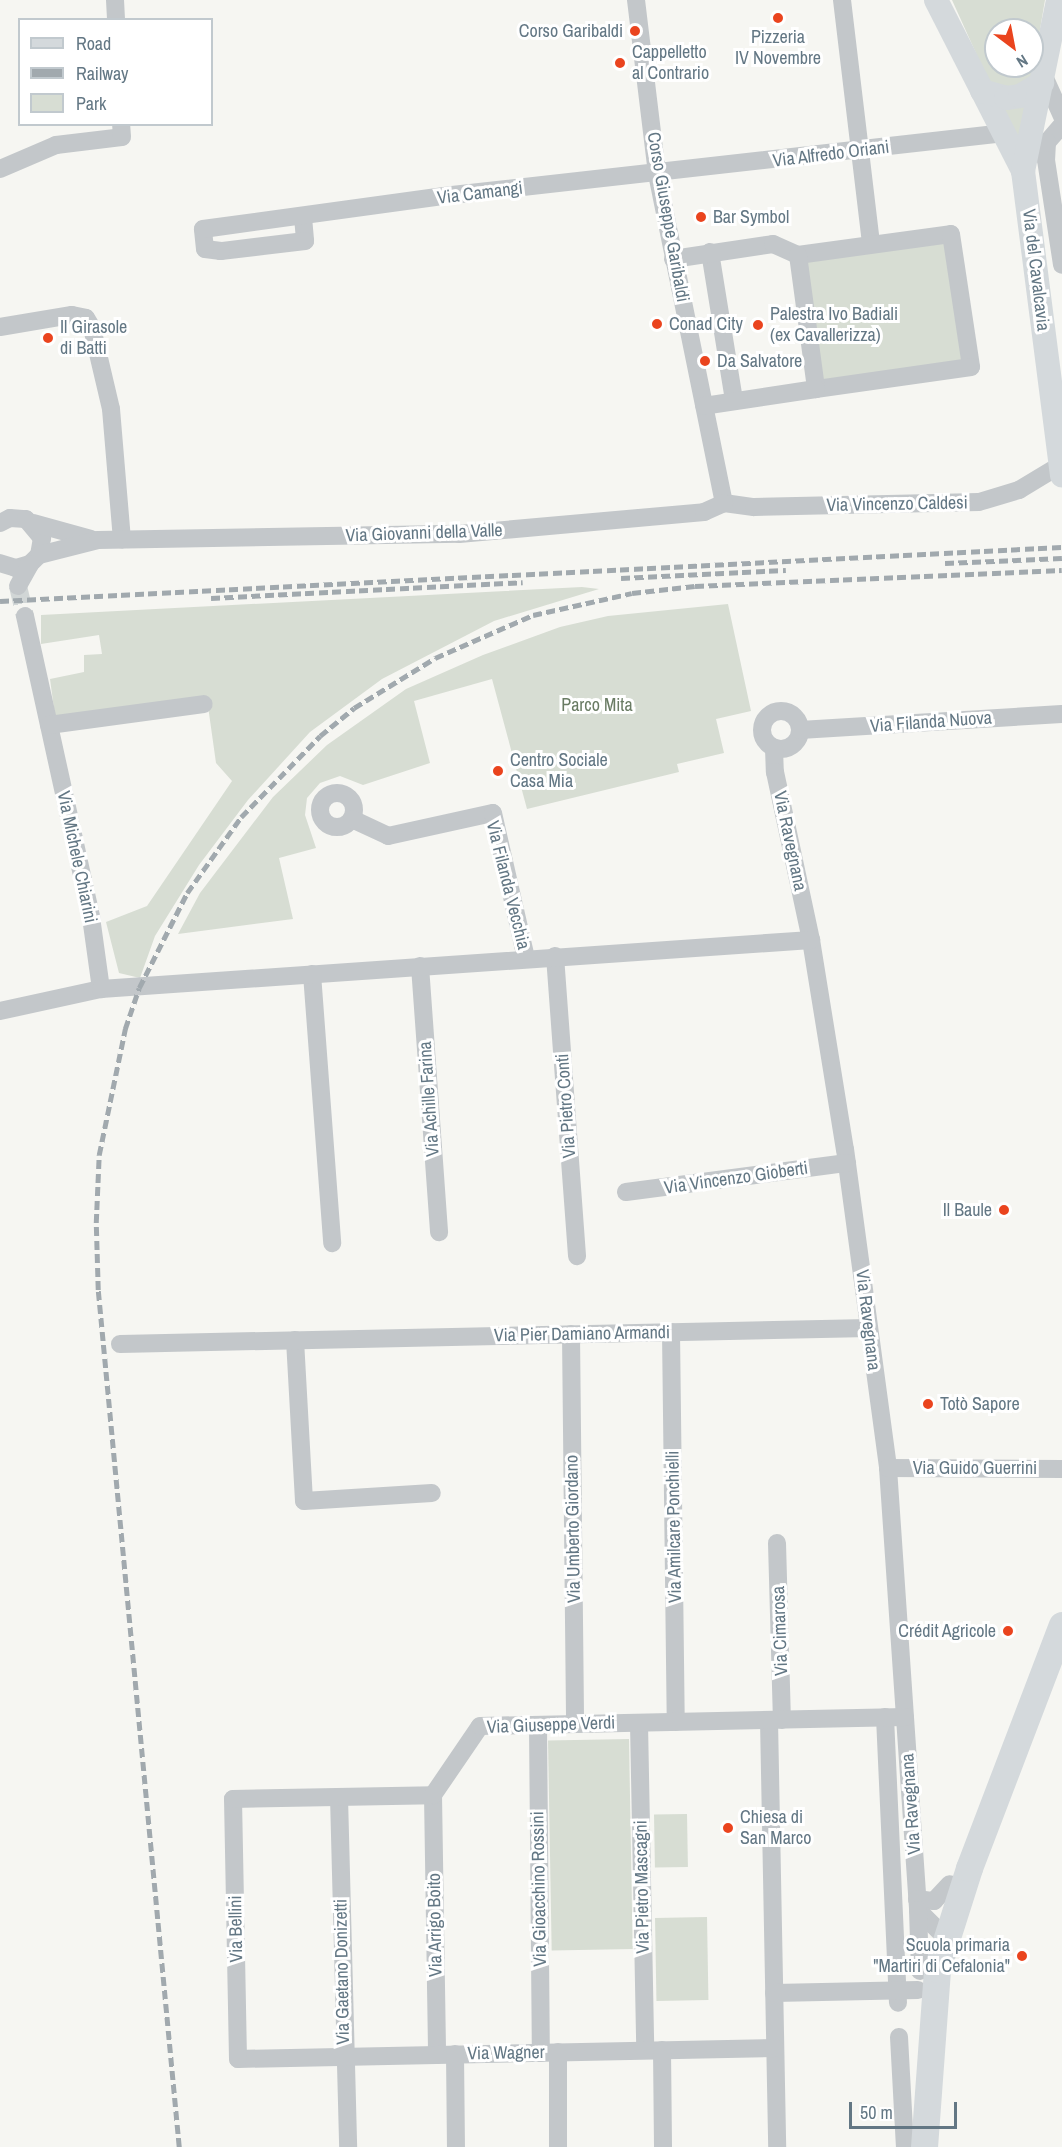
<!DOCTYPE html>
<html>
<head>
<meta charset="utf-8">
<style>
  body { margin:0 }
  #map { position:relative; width:1062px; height:2147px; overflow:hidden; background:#f6f6f2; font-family:"Archivo Narrow",sans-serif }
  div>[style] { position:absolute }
  .green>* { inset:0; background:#d7ddd3; transform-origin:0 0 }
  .street-tunnel>* { height:18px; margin-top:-9px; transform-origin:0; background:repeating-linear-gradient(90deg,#d1d6d6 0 18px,transparent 0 27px) }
  .street>* { height:18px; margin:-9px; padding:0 9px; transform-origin:9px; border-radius:9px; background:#c3c7ca }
  .street>.ring { margin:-9px; padding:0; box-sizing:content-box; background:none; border:18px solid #c3c7ca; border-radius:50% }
  .secondary>* { height:24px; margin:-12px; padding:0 12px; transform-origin:12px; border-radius:12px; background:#d4d9dc }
  .primary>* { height:27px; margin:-13.5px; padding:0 13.5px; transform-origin:13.5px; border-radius:13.5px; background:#d4d9dc }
  .rail>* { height:4.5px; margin-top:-2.25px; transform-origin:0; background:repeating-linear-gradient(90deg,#a1a9ae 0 9px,transparent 0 13.5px) }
  .dots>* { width:16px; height:16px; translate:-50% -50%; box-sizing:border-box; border:3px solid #fff; border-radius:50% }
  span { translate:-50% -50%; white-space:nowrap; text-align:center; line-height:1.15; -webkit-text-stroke:6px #fff; paint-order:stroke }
  .poi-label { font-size:18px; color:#637784 }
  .right { translate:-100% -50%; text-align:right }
  .left { translate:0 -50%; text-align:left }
  .street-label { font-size:18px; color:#637784 }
  .park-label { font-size:18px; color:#697b63 }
  .legend { position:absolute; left:18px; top:18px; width:195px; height:108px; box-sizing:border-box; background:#fff; border:2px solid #c1c9ce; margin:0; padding:8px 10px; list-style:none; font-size:18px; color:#637784 }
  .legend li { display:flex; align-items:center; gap:12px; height:30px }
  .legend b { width:30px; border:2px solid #c1c9ce }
  .north { position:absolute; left:984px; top:18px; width:60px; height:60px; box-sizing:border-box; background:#fff; border:2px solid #c1c9ce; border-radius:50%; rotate:148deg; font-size:16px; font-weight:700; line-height:24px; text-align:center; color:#637784 }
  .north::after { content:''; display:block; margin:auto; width:21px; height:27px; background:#ea441e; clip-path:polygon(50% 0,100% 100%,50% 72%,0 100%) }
  .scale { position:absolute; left:849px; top:2102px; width:108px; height:27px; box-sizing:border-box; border:3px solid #637784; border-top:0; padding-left:8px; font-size:18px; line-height:21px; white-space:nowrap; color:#637784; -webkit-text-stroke:4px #fff; paint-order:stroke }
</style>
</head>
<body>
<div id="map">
  <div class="green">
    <i style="clip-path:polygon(evenodd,1045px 0,1032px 77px,1009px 89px,989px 82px,952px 0,1045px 0,996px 30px,1032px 30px,1032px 66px,996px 66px,996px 30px)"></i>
    <i style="clip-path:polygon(1031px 100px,1021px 144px,1000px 102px)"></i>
    <i style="left:946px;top:239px;width:127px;height:144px;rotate:82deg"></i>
    <i style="clip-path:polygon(582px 587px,599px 589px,494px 621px,382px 679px,310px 732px,248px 800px,199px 865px,155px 936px,140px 978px,119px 973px,106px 922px,147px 906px,232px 781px,216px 763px,207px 699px,55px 716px,50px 679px,84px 672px,84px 655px,102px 654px,99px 635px,41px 644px,41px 615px)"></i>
    <i style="clip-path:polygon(728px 604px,751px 711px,716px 719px,724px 753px,677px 764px,679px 772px,527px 809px,492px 679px,414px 701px,430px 763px,363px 785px,340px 776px,320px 783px,307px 798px,305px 815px,316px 848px,279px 858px,293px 919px,178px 934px,200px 893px,273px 797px,327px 745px,406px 689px,483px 655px,560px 627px,608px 616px)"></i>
    <i style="left:629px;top:1739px;width:210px;height:81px;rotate:89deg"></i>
    <i style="left:687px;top:1814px;width:53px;height:33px;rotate:89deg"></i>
    <i style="left:707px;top:1917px;width:83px;height:52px;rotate:89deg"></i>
  </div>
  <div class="street-tunnel">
    <i style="left:18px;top:586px;width:31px;rotate:77deg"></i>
  </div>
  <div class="street">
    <i style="left:115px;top:0;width:20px;rotate:87deg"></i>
    <i style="left:636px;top:0;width:175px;rotate:83.1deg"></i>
    <i style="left:657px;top:174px;width:336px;rotate:78.5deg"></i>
    <i style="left:842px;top:0;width:246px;rotate:83.2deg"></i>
    <i style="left:1043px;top:74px;width:46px;rotate:65.7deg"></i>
    <i style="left:1062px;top:125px;width:23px;rotate:131deg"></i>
    <i style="left:1047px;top:142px;width:18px;rotate:93deg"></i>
    <i style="left:1046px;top:160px;width:106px;rotate:81.3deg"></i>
    <i style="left:0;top:169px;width:61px;rotate:-23.2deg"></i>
    <i style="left:56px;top:145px;width:66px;rotate:-6.9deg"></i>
    <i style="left:122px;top:137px;width:13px;rotate:-94deg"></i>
    <i style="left:303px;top:217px;width:24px;rotate:85deg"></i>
    <i style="left:305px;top:241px;width:85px;rotate:173.2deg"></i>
    <i style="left:221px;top:251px;width:16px;rotate:-173deg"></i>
    <i style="left:205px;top:249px;width:20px;rotate:-96deg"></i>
    <i style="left:203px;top:229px;width:251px;rotate:-7.8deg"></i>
    <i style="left:452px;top:195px;width:556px;rotate:-6.4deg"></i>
    <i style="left:710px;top:252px;width:151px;rotate:80.8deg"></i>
    <i style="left:798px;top:255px;width:154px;rotate:-7.8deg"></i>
    <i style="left:951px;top:234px;width:134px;rotate:81.4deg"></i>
    <i style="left:971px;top:367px;width:157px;rotate:171.9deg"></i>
    <i style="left:673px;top:259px;width:101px;rotate:-8.5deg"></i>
    <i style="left:773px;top:244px;width:27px;rotate:24deg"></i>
    <i style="left:798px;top:255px;width:135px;rotate:82.3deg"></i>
    <i style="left:816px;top:389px;width:113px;rotate:171.4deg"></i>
    <i style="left:0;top:327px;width:73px;rotate:-9.5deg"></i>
    <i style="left:72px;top:315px;width:14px;rotate:12deg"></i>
    <i style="left:86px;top:318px;width:12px;rotate:59deg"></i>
    <i style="left:92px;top:328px;width:83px;rotate:76.8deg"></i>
    <i style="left:111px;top:409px;width:131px;rotate:85.2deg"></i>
    <i style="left:724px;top:503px;width:30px;rotate:8deg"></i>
    <i style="left:754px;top:507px;width:225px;rotate:-1.3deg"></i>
    <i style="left:979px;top:502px;width:42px;rotate:-16.7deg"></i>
    <i style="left:1019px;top:490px;width:50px;rotate:-31.2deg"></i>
    <i style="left:0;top:523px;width:11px;rotate:-27deg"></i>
    <i style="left:10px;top:518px;width:16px;rotate:4deg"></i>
    <i style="left:26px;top:519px;width:25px;rotate:50deg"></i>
    <i style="left:42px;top:538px;width:17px;rotate:100deg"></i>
    <i style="left:39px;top:555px;width:13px;rotate:135deg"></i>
    <i style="left:30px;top:564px;width:15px;rotate:164deg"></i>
    <i style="left:16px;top:568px;width:17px;rotate:-163deg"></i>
    <i style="left:33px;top:523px;width:60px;rotate:15.4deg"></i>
    <i style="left:39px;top:555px;width:61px;rotate:-14.3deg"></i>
    <i style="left:98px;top:540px;width:361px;rotate:-1deg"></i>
    <i style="left:459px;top:534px;width:246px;rotate:-5.1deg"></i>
    <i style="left:704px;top:512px;width:22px;rotate:-24deg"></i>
    <i style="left:18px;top:586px;width:25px;rotate:-61deg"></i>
    <i style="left:25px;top:616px;width:308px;rotate:77.6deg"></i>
    <i style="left:91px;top:917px;width:73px;rotate:82.1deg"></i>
    <i class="ring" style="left:762px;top:711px;width:20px;height:20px"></i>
    <i style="left:49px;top:725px;width:156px;rotate:-7.7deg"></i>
    <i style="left:800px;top:730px;width:262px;rotate:-3.5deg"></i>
    <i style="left:774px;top:748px;width:24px;rotate:88deg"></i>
    <i style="left:775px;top:772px;width:172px;rotate:77.9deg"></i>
    <i style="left:811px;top:940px;width:212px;rotate:80.8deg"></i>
    <i style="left:845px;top:1149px;width:322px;rotate:82.3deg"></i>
    <i style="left:888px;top:1468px;width:443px;rotate:86.1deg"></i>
    <i style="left:918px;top:1910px;width:38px;rotate:45deg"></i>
    <i class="ring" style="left:320px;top:793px;width:16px;height:16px"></i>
    <i style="left:352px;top:819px;width:40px;rotate:25deg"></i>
    <i style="left:388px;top:836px;width:107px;rotate:-12.4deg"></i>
    <i style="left:493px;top:813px;width:149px;rotate:77.2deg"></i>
    <i style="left:555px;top:956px;width:301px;rotate:85.8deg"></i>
    <i style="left:420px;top:966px;width:267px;rotate:85.9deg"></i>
    <i style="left:312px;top:974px;width:270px;rotate:85.7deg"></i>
    <i style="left:0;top:1011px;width:103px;rotate:-12.3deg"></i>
    <i style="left:101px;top:989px;width:712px;rotate:-3.95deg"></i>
    <i style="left:626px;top:1192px;width:223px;rotate:-7.5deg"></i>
    <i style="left:671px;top:1332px;width:390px;rotate:89.3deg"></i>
    <i style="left:571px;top:1334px;width:390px;rotate:89.4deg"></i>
    <i style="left:295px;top:1340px;width:161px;rotate:86.8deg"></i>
    <i style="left:304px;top:1501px;width:128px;rotate:-3.6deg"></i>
    <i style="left:120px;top:1344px;width:749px;rotate:-1.22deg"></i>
    <i style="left:888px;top:1468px;width:174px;rotate:0.3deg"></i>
    <i style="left:777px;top:1543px;width:177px;rotate:88.4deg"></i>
    <i style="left:885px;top:1717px;width:286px;rotate:87.4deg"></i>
    <i style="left:769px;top:1720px;width:427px;rotate:88.9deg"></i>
    <i style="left:639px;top:1723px;width:327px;rotate:88.9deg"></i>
    <i style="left:538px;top:1725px;width:328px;rotate:89.5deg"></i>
    <i style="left:433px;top:1795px;width:260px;rotate:89.1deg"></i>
    <i style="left:339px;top:1797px;width:350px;rotate:88.5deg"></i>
    <i style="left:917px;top:1899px;width:17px;rotate:7deg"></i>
    <i style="left:934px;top:1901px;width:23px;rotate:-47deg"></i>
    <i style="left:918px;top:1910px;width:61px;rotate:88.1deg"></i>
    <i style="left:774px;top:1993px;width:144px;rotate:-1.2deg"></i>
    <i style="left:899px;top:2037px;width:110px;rotate:86.9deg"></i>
    <i style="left:775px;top:2048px;width:537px;rotate:178.83deg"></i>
    <i style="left:238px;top:2059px;width:260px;rotate:-91.1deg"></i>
    <i style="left:233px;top:1799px;width:200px;rotate:-1.1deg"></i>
    <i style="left:433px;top:1795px;width:83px;rotate:-55.7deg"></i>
    <i style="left:480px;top:1726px;width:425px;rotate:-1.2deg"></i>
    <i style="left:662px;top:2050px;width:97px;rotate:89.4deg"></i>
    <i style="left:558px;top:2052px;width:95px;rotate:90deg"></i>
    <i style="left:455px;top:2054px;width:93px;rotate:89.4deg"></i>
  </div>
  <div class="secondary">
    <i style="left:936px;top:0;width:192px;rotate:63deg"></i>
    <i style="left:1023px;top:171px;width:307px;rotate:82.7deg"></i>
    <i style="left:982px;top:91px;width:25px;rotate:16deg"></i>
    <i style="left:1006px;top:98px;width:14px;rotate:-8deg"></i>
    <i style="left:1020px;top:96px;width:26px;rotate:-31deg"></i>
    <i style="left:1023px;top:171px;width:175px;rotate:-78.4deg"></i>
  </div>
  <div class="primary">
    <i style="left:924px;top:2147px;width:178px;rotate:-85.8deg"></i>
    <i style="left:937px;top:1969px;width:106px;rotate:-72.4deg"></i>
    <i style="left:969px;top:1868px;width:260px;rotate:-69.1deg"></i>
  </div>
  <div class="rail">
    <i style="left:945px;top:563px;width:117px;rotate:-2.4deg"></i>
    <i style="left:621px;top:578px;width:165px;rotate:-2.8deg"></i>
    <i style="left:211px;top:598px;width:312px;rotate:-2.9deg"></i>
    <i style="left:0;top:601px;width:1063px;rotate:-2.91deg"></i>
    <i style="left:179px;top:2147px;width:861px;rotate:-95.4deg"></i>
    <i style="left:98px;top:1290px;width:67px;rotate:-91.7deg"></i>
    <i style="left:96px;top:1223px;width:68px;rotate:-87.5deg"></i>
    <i style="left:99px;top:1155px;width:129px;rotate:-78.3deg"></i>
    <i style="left:125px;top:1029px;width:43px;rotate:-71.1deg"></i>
    <i style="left:139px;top:988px;width:106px;rotate:-63.2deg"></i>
    <i style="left:187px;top:893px;width:93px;rotate:-54.6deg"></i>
    <i style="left:241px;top:817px;width:113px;rotate:-45.7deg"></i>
    <i style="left:320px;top:736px;width:44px;rotate:-39.5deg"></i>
    <i style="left:354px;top:708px;width:95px;rotate:-31.7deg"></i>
    <i style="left:435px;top:658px;width:107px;rotate:-23.7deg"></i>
    <i style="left:533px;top:615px;width:101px;rotate:-12.5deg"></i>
    <i style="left:632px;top:593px;width:63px;rotate:-6.3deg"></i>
    <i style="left:695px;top:586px;width:367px;rotate:-2.5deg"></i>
  </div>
  <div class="dots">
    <i style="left:778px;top:18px;background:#ea441e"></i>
    <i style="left:635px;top:31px;background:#ea441e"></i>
    <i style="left:620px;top:63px;background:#ea441e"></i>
    <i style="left:701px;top:217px;background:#ea441e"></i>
    <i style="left:657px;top:324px;background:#ea441e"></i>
    <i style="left:758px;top:325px;background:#ea441e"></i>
    <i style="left:48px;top:338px;background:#ea441e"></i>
    <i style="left:705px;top:361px;background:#ea441e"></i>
    <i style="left:498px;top:771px;background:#ea441e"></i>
    <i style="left:1004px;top:1210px;background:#ea441e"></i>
    <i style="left:928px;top:1404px;background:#ea441e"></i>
    <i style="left:1008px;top:1631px;background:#ea441e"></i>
    <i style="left:728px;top:1828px;background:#ea441e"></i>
    <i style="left:1022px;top:1956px;background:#ea441e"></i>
  </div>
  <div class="poi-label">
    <span class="right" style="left:623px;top:31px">Corso Garibaldi</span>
    <span style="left:778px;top:48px">Pizzeria<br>IV Novembre</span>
    <span class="left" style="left:632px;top:63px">Cappelletto<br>al Contrario</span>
    <span class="left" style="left:713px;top:217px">Bar Symbol</span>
    <span class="left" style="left:770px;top:325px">Palestra Ivo Badiali<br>(ex Cavallerizza)</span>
    <span class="left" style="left:669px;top:324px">Conad City</span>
    <span class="left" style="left:60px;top:338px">Il Girasole<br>di Batti</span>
    <span class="left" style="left:717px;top:361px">Da Salvatore</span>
    <span class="left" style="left:510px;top:771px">Centro Sociale<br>Casa Mia</span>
    <span class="right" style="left:992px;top:1210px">Il Baule</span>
    <span class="left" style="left:940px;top:1404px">Totò Sapore</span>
    <span class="right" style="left:996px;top:1631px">Crédit Agricole</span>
    <span class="left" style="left:740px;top:1828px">Chiesa di<br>San Marco</span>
    <span class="right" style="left:1010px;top:1956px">Scuola primaria<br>"Martiri di Cefalonia"</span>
  </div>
  <div class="street-label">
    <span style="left:831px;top:154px;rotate:-7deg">Via Alfredo Oriani</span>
    <span style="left:480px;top:193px;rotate:-7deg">Via Camangi</span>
    <span style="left:668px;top:217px;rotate:80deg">Corso Giuseppe Garibaldi</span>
    <span style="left:1036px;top:270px;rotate:83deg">Via del Cavalcavia</span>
    <span style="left:897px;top:504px;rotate:-1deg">Via Vincenzo Caldesi</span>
    <span style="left:424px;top:533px;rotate:-2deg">Via Giovanni della Valle</span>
    <span style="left:931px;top:722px;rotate:-4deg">Via Filanda Nuova</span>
    <span style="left:790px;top:841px;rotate:78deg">Via Ravegnana</span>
    <span style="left:77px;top:857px;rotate:78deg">Via Michele Chiarini</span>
    <span style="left:508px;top:885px;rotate:76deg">Via Filanda Vecchia</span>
    <span style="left:429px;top:1099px;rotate:-94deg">Via Achille Farina</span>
    <span style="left:566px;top:1106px;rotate:-94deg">Via Pietro Conti</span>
    <span style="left:736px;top:1178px;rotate:-8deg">Via Vincenzo Gioberti</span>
    <span style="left:868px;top:1320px;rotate:83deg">Via Ravegnana</span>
    <span style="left:582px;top:1334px;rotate:-1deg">Via Pier Damiano Armandi</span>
    <span style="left:975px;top:1468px">Via Guido Guerrini</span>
    <span style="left:674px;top:1527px;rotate:-91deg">Via Amilcare Ponchielli</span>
    <span style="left:573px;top:1529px;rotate:-91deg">Via Umberto Giordano</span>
    <span style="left:780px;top:1631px;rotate:-92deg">Via Cimarosa</span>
    <span style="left:551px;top:1725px;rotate:-2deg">Via Giuseppe Verdi</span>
    <span style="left:911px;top:1804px;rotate:-94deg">Via Ravegnana</span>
    <span style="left:642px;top:1887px;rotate:-91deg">Via Pietro Mascagni</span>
    <span style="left:539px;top:1889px;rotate:-91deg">Via Gioacchino Rossini</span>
    <span style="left:435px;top:1925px;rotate:-91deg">Via Arrigo Boito</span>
    <span style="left:236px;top:1929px;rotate:-91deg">Via Bellini</span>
    <span style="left:342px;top:1972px;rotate:-91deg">Via Gaetano Donizetti</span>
    <span style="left:506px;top:2053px;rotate:-1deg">Via Wagner</span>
  </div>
  <div class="park-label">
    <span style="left:597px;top:705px">Parco Mita</span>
  </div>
  <ul class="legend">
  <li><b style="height:8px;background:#d4d9dc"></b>Road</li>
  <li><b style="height:8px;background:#a1a9ae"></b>Railway</li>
  <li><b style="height:16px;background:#d7ddd3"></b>Park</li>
  </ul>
  <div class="north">N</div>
  <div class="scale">50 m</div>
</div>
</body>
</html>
